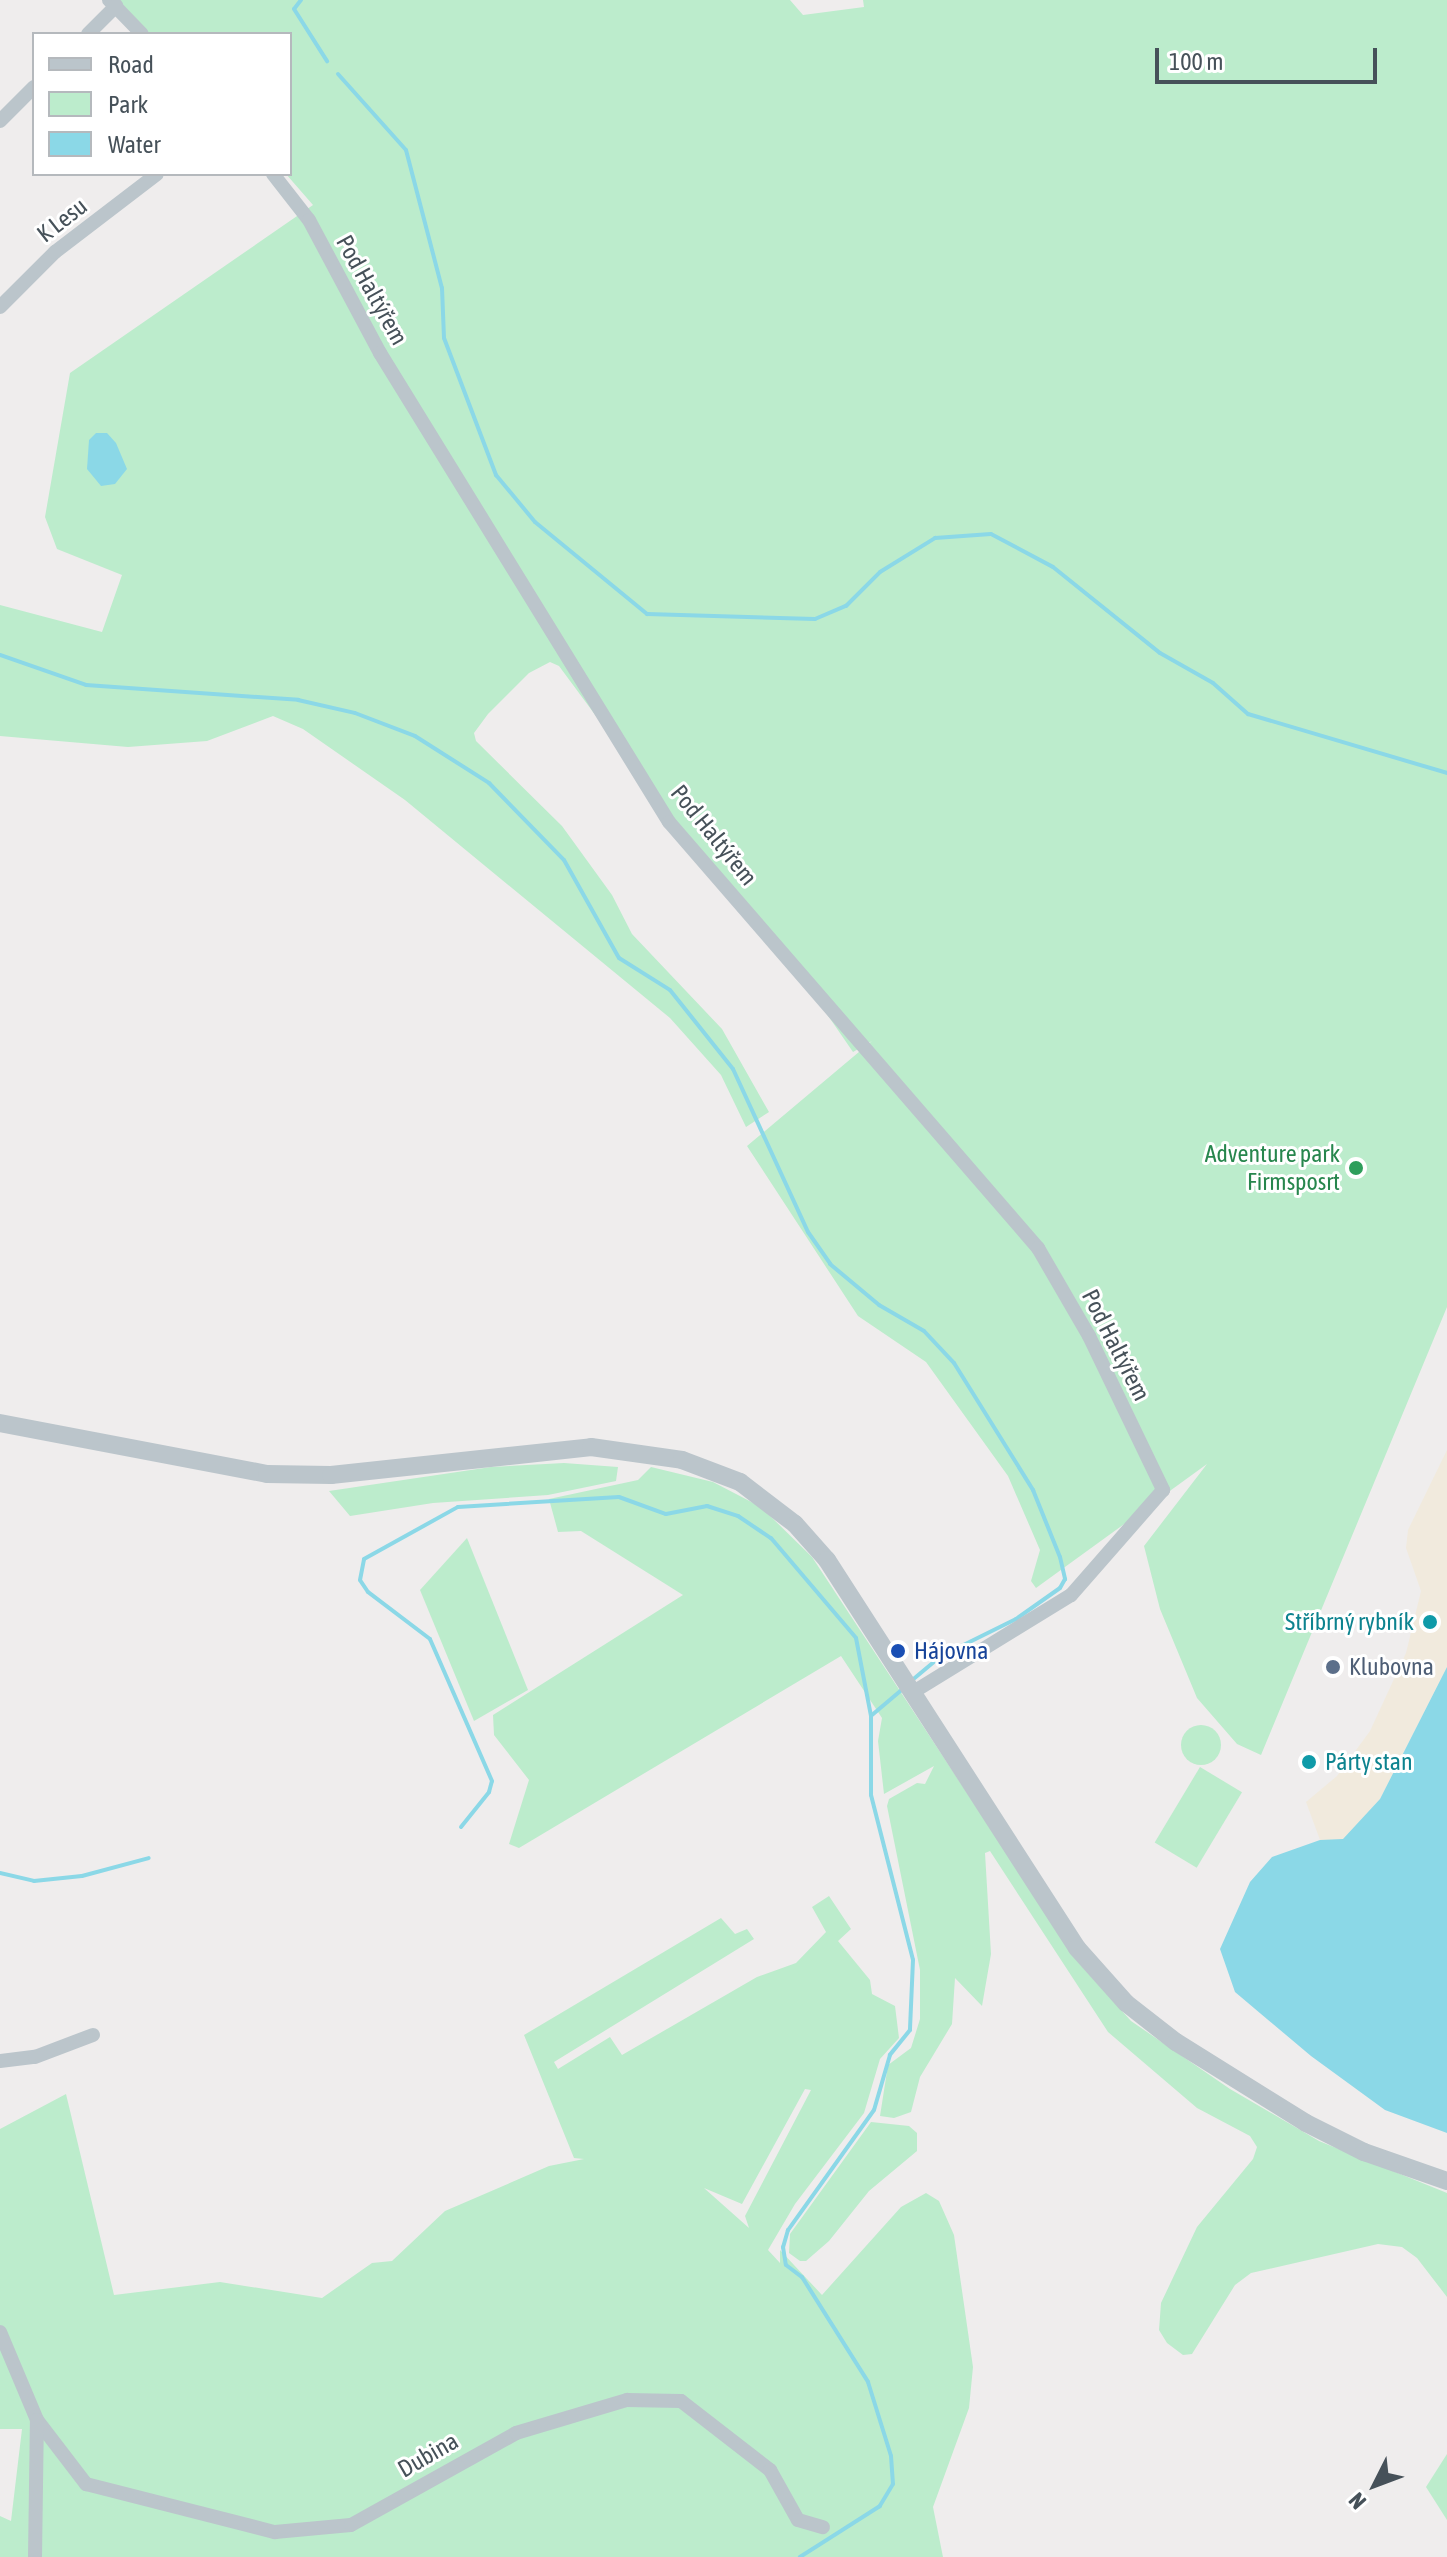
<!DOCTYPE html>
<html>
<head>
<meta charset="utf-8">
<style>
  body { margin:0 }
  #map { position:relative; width:1447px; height:2557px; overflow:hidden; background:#efeded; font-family:"Asap Condensed",sans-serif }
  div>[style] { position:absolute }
  .green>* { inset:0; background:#bceccc; transform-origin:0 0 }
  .round { border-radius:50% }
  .sand>* { inset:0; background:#f1eadd }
  .water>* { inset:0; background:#8bd8e7 }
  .stream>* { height:4px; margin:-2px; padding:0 2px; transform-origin:2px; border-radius:2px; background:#8bd8e7 }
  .minor>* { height:14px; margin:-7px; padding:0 7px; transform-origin:7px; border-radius:7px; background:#bbc5cb }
  .tertiary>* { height:18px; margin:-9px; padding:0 9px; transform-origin:9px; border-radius:9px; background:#bbc5cb }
  .dots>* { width:22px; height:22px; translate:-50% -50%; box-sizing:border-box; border:4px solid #fff; border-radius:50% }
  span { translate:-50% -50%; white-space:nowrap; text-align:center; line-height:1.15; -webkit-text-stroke:6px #fff; paint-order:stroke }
  .street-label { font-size:24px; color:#465159 }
  .leisure-label { font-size:24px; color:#27864d }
  .right { translate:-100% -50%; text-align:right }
  .culture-label { font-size:24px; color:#0d838f }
  .left { translate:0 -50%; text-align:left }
  .transit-label { font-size:24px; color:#164399 }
  .service-label { font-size:24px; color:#4e5e75 }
  .legend { position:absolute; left:32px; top:32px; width:260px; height:144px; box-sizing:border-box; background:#fff; border:2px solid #b5b9bd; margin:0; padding:10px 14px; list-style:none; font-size:24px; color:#465159 }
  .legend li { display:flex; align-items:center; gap:16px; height:40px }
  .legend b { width:40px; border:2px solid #b5b9bd }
  .north { position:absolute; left:1335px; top:2445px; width:80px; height:80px; -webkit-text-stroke:6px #fff; paint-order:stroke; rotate:228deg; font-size:22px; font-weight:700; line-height:32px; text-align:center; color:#465159 }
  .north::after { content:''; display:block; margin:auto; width:28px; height:36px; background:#465159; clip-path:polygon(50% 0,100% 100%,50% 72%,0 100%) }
  .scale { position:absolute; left:1155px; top:48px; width:222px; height:36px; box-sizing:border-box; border:4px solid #465159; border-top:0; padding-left:10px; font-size:24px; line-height:28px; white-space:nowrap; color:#465159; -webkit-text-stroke:6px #fff; paint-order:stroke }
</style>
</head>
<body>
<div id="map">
  <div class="green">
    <i style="clip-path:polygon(113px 0,790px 0,803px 15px,864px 7px,863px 0,1447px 0,1447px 1307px,1261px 1755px,1237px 1744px,1197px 1698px,1160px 1609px,1144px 1546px,1207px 1464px,1036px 1588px,1031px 1581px,1040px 1550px,1008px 1476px,926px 1362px,858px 1316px,747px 1146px,872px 1041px,853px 1052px,820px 1004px,744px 916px,559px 666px,550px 662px,529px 673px,488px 714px,474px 733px,476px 741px,562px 826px,612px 895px,632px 934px,722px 1029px,769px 1112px,746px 1127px,721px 1075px,670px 1018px,405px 800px,303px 729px,273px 716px,207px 741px,128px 747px,0 736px,0 605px,102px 632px,122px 575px,57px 549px,45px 517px,70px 373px,313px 205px,286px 174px,290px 34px,147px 34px)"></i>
    <i style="clip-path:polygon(564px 1463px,618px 1467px,616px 1481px,548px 1495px,433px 1503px,350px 1516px,329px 1491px,491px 1467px)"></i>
    <i style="clip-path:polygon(651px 1467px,713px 1482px,761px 1507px,812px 1557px,1078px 1962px,1131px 2021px,1230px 2089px,1319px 2141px,1447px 2193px,1447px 2297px,1417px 2258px,1402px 2247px,1378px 2244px,1251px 2273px,1235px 2285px,1192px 2354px,1183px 2355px,1167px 2343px,1159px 2330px,1161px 2303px,1197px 2227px,1253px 2159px,1257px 2147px,1250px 2136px,1197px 2108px,1108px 2032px,990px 1851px,985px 1853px,991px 1954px,982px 2006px,955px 1978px,952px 2024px,920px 2077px,911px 2112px,894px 2118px,880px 2116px,888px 2065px,911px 2048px,920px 2019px,920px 1970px,887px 1806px,889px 1799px,917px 1783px,925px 1784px,934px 1766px,884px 1794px,878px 1741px,882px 1718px,841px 1656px,519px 1848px,509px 1844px,529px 1780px,494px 1735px,493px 1715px,683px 1595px,581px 1531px,558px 1532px,549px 1499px,638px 1480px)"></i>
    <i style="clip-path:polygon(467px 1538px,528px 1690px,474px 1721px,420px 1590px)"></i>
    <i class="round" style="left:1181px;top:1725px;width:40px;height:40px"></i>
    <i style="left:1200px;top:1767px;width:49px;height:88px;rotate:31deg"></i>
    <i style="clip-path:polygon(evenodd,829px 1896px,851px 1929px,838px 1941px,870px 1980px,872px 1994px,895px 2006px,899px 2038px,880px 2059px,864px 2113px,795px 2204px,768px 2250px,780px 2263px,780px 2250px,822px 2295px,901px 2207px,926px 2193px,939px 2201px,954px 2235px,973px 2367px,969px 2408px,933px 2507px,943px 2557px,0 2557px,0 2516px,11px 2521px,22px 2429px,0 2429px,0 2129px,66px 2094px,114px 2295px,220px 2282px,322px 2298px,372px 2263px,392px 2261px,445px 2211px,549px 2166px,584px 2159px,574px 2158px,524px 2035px,721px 1918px,735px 1934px,747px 1929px,754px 1939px,554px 2062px,558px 2069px,610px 2037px,622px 2055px,757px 1977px,796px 1963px,826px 1932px,812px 1907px,829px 1896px,805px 2089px,811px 2090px,745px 2216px,749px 2228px,704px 2188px,742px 2204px,805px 2089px)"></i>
    <i style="clip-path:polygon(871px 2122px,909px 2126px,917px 2133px,917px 2151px,869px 2191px,829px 2241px,806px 2261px,800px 2261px,789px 2253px,790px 2234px)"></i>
    <i style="clip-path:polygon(1447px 2454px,1447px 2520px,1426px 2487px)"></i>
  </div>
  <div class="sand">
    <i style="clip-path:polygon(1447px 1450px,1447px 1667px,1380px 1799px,1343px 1840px,1320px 1840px,1306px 1802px,1337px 1776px,1370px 1731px,1406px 1653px,1421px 1591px,1406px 1548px,1408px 1530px)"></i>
  </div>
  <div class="water">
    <i style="clip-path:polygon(96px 433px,107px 433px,116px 443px,127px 469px,115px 484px,101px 486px,87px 469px,89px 440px)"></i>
    <i style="clip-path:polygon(1447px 1667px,1447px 2133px,1385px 2110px,1311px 2056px,1235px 1992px,1220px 1949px,1250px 1882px,1272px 1857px,1320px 1840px,1343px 1839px,1380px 1799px)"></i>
  </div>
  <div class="stream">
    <i style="left:301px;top:0;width:11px;rotate:128deg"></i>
    <i style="left:294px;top:9px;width:62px;rotate:57.6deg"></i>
    <i style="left:338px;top:74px;width:102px;rotate:48.2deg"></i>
    <i style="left:406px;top:150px;width:143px;rotate:75.4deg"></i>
    <i style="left:442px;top:288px;width:50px;rotate:87.7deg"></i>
    <i style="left:444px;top:338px;width:147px;rotate:69.2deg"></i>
    <i style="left:496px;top:475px;width:61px;rotate:50.3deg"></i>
    <i style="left:535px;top:522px;width:145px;rotate:39.4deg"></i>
    <i style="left:647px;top:614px;width:168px;rotate:1.7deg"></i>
    <i style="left:815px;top:619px;width:34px;rotate:-23deg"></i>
    <i style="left:846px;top:606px;width:48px;rotate:-45deg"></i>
    <i style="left:880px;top:572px;width:65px;rotate:-31.7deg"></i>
    <i style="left:935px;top:538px;width:56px;rotate:-4.1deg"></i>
    <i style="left:991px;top:534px;width:70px;rotate:28deg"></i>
    <i style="left:1053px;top:567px;width:137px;rotate:38.8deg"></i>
    <i style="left:1160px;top:653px;width:61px;rotate:29.5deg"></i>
    <i style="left:1213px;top:683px;width:47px;rotate:41.5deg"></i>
    <i style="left:1248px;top:714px;width:208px;rotate:16.5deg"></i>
    <i style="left:0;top:655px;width:91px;rotate:19.2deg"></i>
    <i style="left:86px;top:685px;width:213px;rotate:4deg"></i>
    <i style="left:298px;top:700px;width:58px;rotate:12.8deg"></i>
    <i style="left:355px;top:713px;width:64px;rotate:21deg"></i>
    <i style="left:415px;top:736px;width:88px;rotate:32.4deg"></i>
    <i style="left:489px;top:783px;width:107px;rotate:45.8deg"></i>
    <i style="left:564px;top:860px;width:112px;rotate:60.7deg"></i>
    <i style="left:619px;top:958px;width:60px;rotate:32.1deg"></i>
    <i style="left:670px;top:990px;width:101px;rotate:51.4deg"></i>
    <i style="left:733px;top:1069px;width:179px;rotate:65.3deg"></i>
    <i style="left:808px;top:1232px;width:39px;rotate:55deg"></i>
    <i style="left:830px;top:1264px;width:64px;rotate:39.9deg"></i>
    <i style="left:879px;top:1305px;width:52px;rotate:30deg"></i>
    <i style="left:924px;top:1331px;width:44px;rotate:46.8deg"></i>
    <i style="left:954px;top:1363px;width:150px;rotate:58.1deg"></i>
    <i style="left:1033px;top:1490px;width:72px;rotate:68.1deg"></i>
    <i style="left:1060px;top:1557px;width:23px;rotate:77deg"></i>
    <i style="left:1065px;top:1579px;width:10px;rotate:119deg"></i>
    <i style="left:1060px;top:1588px;width:54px;rotate:144.8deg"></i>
    <i style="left:1016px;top:1619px;width:84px;rotate:153.7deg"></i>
    <i style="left:941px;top:1656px;width:39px;rotate:140deg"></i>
    <i style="left:872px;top:1715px;width:43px;rotate:-40.3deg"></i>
    <i style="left:461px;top:1827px;width:45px;rotate:-51.3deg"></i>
    <i style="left:489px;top:1792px;width:11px;rotate:-75deg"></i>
    <i style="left:492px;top:1781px;width:155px;rotate:-113.6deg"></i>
    <i style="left:430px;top:1639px;width:78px;rotate:-142.8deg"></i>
    <i style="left:368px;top:1592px;width:14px;rotate:-124deg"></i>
    <i style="left:360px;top:1580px;width:21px;rotate:-79deg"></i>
    <i style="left:364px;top:1559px;width:107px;rotate:-29deg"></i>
    <i style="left:458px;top:1507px;width:161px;rotate:-3.6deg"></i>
    <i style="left:619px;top:1497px;width:50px;rotate:19.9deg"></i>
    <i style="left:666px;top:1514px;width:42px;rotate:-11deg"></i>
    <i style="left:707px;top:1506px;width:33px;rotate:18deg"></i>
    <i style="left:738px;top:1516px;width:40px;rotate:34deg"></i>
    <i style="left:771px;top:1538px;width:131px;rotate:49.6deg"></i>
    <i style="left:856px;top:1638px;width:79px;rotate:79.1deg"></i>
    <i style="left:871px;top:1716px;width:79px;rotate:90deg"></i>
    <i style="left:871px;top:1795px;width:170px;rotate:75.7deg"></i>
    <i style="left:913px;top:1960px;width:70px;rotate:92.5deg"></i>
    <i style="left:910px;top:2030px;width:32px;rotate:129deg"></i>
    <i style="left:890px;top:2055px;width:57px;rotate:106.2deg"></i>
    <i style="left:874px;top:2110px;width:148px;rotate:125.6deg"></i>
    <i style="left:788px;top:2230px;width:18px;rotate:106deg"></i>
    <i style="left:783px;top:2247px;width:18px;rotate:81deg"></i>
    <i style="left:786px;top:2265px;width:20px;rotate:37deg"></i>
    <i style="left:802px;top:2277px;width:124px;rotate:57.8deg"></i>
    <i style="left:868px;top:2382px;width:77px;rotate:72.7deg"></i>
    <i style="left:891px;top:2456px;width:28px;rotate:86deg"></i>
    <i style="left:893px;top:2484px;width:26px;rotate:121deg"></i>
    <i style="left:880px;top:2506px;width:95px;rotate:147.5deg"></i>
    <i style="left:0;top:1873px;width:35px;rotate:13deg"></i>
    <i style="left:34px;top:1881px;width:48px;rotate:-5.9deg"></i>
    <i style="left:82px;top:1876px;width:69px;rotate:-15deg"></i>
  </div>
  <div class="minor">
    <i style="left:109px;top:0;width:47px;rotate:45.9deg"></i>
    <i style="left:88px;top:34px;width:40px;rotate:-45deg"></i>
    <i style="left:0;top:121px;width:48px;rotate:-45deg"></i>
    <i style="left:273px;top:174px;width:58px;rotate:52deg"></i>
    <i style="left:309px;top:220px;width:151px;rotate:61.9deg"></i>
    <i style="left:380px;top:353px;width:551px;rotate:58.36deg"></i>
    <i style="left:669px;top:822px;width:564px;rotate:49.1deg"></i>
    <i style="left:1038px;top:1248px;width:102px;rotate:59.9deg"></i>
    <i style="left:1089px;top:1336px;width:171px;rotate:64.3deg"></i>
    <i style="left:1163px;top:1490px;width:140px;rotate:131.2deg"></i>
    <i style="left:1071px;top:1595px;width:183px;rotate:148.4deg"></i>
    <i style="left:0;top:307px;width:78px;rotate:-45deg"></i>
    <i style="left:55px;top:252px;width:128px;rotate:-37.4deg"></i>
    <i style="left:0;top:2061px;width:35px;rotate:-7deg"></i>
    <i style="left:35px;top:2057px;width:62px;rotate:-20.8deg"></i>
    <i style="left:0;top:2332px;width:95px;rotate:67.2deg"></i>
    <i style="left:37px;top:2420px;width:81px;rotate:52.6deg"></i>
    <i style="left:86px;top:2484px;width:195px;rotate:14.3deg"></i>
    <i style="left:275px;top:2532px;width:76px;rotate:-5.3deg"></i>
    <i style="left:351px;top:2525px;width:189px;rotate:-29.1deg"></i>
    <i style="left:516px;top:2433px;width:116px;rotate:-16.6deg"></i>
    <i style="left:627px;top:2400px;width:54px;rotate:1.1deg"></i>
    <i style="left:681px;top:2401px;width:113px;rotate:37.8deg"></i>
    <i style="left:770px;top:2470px;width:57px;rotate:60.8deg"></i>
    <i style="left:798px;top:2520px;width:26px;rotate:16deg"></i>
    <i style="left:35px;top:2557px;width:137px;rotate:-89.2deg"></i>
  </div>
  <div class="tertiary">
    <i style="left:0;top:1423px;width:272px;rotate:10.8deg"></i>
    <i style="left:267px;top:1474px;width:64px;rotate:0.9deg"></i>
    <i style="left:331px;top:1475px;width:262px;rotate:-6.1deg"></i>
    <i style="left:591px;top:1447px;width:92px;rotate:8.1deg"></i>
    <i style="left:682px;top:1460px;width:62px;rotate:20.8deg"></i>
    <i style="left:740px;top:1482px;width:69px;rotate:37.4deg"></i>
    <i style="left:795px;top:1524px;width:48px;rotate:48.4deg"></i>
    <i style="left:827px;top:1560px;width:462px;rotate:57.2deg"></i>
    <i style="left:1077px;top:1948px;width:74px;rotate:48.3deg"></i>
    <i style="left:1126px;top:2003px;width:63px;rotate:38deg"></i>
    <i style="left:1176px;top:2042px;width:153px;rotate:31.9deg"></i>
    <i style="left:1306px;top:2123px;width:65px;rotate:26.6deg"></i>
    <i style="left:1364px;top:2152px;width:88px;rotate:19.3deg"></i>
  </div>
  <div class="dots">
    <i style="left:1356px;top:1168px;background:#2e9e5b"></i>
    <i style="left:1430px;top:1622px;background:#0f9aa8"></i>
    <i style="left:898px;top:1651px;background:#1a4fb4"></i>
    <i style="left:1333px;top:1667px;background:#5c6f8a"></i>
    <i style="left:1309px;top:1762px;background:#0f9aa8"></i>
  </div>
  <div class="street-label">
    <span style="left:62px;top:220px;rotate:-38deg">K Lesu</span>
    <span style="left:372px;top:290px;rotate:61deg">Pod Haltýřem</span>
    <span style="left:714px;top:835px;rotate:51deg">Pod Haltýřem</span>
    <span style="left:1116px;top:1345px;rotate:63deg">Pod Haltýřem</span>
    <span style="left:428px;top:2455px;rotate:-30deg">Dubina</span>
  </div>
  <div class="leisure-label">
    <span class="right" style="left:1340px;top:1168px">Adventure park<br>Firmsposrt</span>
  </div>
  <div class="culture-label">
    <span class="right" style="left:1414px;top:1622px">Stříbrný rybník</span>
    <span class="left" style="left:1325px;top:1762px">Párty stan</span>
  </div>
  <div class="transit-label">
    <span class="left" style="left:914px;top:1651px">Hájovna</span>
  </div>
  <div class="service-label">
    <span class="left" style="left:1349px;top:1667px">Klubovna</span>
  </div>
  <ul class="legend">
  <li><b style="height:10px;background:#bbc5cb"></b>Road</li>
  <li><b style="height:22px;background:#bceccc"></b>Park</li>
  <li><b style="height:22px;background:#8bd8e7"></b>Water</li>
  </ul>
  <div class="north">N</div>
  <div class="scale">100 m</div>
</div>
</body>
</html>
